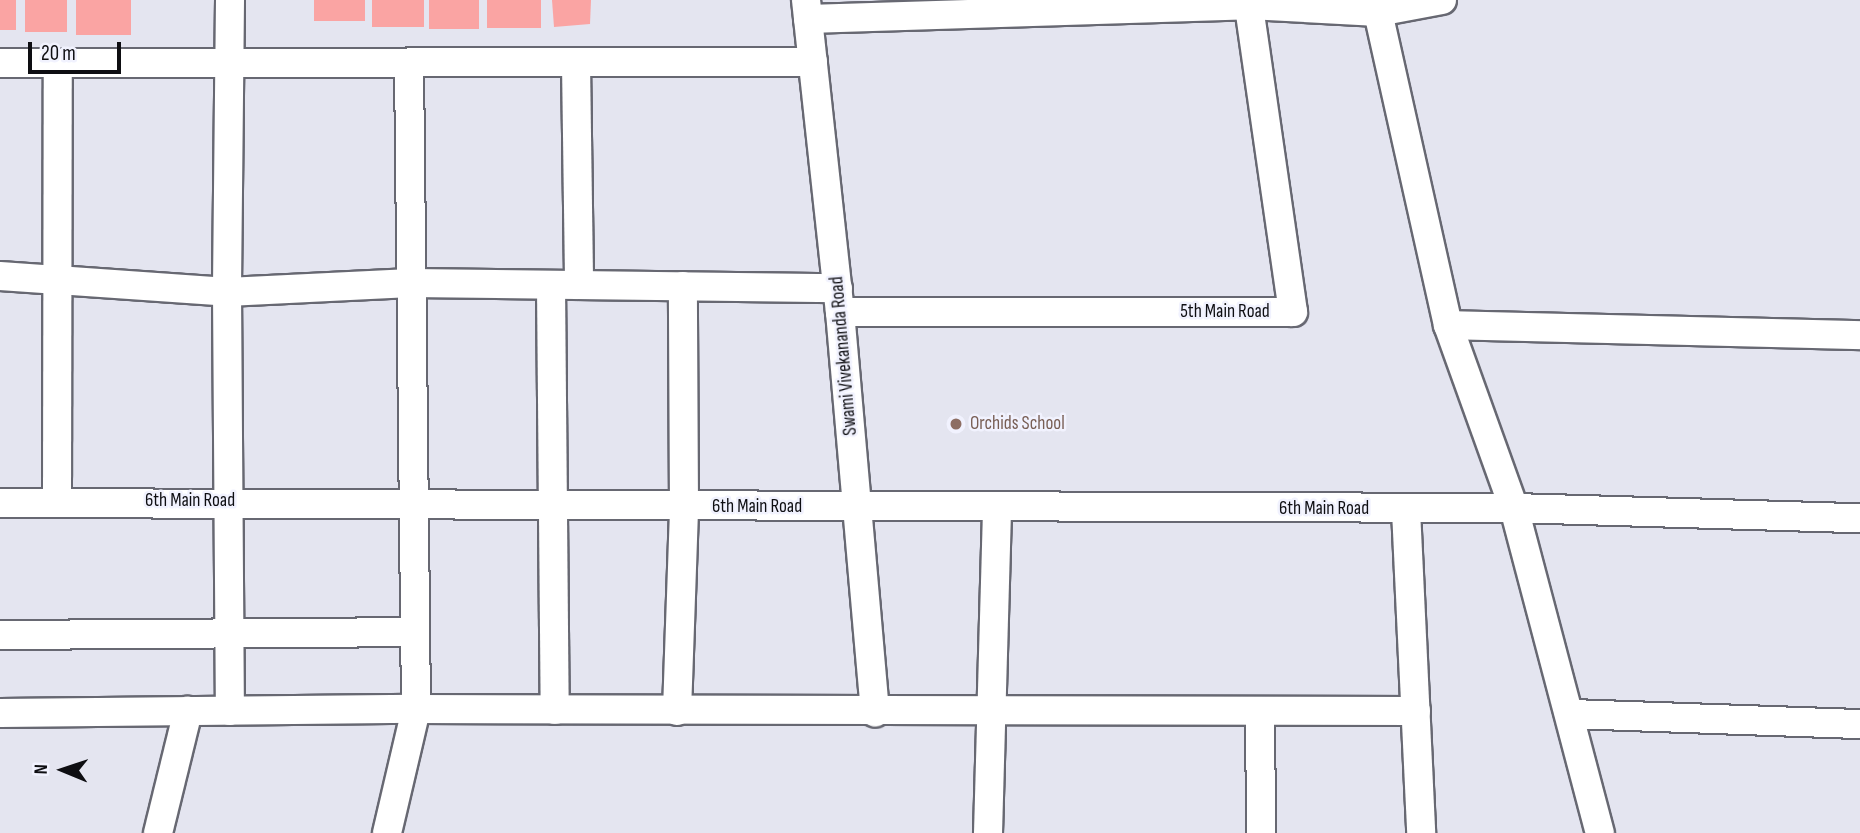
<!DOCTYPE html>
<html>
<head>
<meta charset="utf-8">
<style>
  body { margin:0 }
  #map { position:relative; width:1860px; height:833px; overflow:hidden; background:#e4e5f0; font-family:"Sofia Sans Condensed",sans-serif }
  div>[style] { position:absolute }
  .building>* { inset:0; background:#faa4a3; transform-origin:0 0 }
  .roads { filter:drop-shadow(2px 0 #676872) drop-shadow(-2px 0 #676872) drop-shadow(0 2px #676872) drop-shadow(0 -2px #676872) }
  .street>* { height:28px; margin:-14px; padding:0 14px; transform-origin:14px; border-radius:14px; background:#fff }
  .dots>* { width:19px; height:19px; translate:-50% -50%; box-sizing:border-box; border:4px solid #f1f2fe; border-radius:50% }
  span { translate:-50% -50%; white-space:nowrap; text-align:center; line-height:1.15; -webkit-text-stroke:5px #f1f2fe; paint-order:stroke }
  .street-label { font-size:19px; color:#0e0e12 }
  .education-label { font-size:19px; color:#785e54 }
  .left { translate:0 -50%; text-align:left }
  .north { position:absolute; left:28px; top:735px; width:70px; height:70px; -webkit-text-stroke:5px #f1f2fe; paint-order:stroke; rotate:272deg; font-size:19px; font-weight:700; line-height:28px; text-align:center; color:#0e0e12 }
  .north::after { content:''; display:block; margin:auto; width:24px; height:32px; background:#0e0e12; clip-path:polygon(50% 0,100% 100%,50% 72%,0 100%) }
  .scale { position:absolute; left:28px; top:42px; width:93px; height:32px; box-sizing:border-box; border:4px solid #0e0e12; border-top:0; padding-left:9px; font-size:21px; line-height:24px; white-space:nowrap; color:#0e0e12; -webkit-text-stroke:5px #f1f2fe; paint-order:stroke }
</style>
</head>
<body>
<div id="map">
  <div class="building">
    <i style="left:0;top:0;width:16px;height:30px"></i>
    <i style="left:25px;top:0;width:42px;height:32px"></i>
    <i style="left:76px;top:0;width:55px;height:35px"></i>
    <i style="left:314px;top:0;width:51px;height:21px"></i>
    <i style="left:372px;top:0;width:52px;height:27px"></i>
    <i style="left:429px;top:0;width:50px;height:29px"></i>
    <i style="left:487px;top:0;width:54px;height:28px"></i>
    <i style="clip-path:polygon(552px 0,591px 0,590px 24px,554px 27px)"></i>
  </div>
  <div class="roads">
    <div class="street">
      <i style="left:230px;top:0;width:292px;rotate:90.6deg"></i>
      <i style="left:227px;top:292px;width:419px;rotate:89.6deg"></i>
      <i style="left:806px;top:0;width:314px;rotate:83.8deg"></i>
      <i style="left:840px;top:312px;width:402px;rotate:85deg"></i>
      <i style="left:1442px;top:0;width:65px;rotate:169.4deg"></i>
      <i style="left:1378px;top:12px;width:321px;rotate:77.4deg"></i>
      <i style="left:1448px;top:325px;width:195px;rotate:70.2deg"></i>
      <i style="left:1514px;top:508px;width:336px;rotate:75.2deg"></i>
      <i style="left:808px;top:19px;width:441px;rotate:-1.8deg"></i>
      <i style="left:1249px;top:5px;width:129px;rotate:3.1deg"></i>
      <i style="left:0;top:63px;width:813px;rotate:-0.07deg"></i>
      <i style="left:576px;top:63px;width:222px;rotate:89.2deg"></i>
      <i style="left:0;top:276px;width:228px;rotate:4deg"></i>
      <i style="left:227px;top:292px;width:184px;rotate:-2.8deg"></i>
      <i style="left:411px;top:283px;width:427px;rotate:0.7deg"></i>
      <i style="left:551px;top:285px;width:425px;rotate:89.5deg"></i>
      <i style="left:840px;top:312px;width:453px"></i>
      <i style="left:1293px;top:312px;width:315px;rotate:-98.2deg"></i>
      <i style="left:1448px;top:325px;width:412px;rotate:1.4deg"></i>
      <i style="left:57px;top:502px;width:439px;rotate:-89.9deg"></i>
      <i style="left:0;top:503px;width:1514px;rotate:0.19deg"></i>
      <i style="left:1514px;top:508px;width:346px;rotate:1.7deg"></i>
      <i style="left:1406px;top:510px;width:323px;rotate:87.3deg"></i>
      <i style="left:0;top:635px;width:415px;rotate:-0.4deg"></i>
      <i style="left:677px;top:711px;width:204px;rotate:-88deg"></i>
      <i style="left:684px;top:507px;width:221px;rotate:-90.3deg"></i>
      <i style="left:1260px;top:711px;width:122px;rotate:89.5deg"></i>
      <i style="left:0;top:713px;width:416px;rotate:-0.6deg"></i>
      <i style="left:416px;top:709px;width:1000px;rotate:0.11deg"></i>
      <i style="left:1571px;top:714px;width:289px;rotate:2deg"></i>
      <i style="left:158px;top:833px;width:126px;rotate:-76.2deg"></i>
      <i style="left:387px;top:833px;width:127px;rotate:-76.8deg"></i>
      <i style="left:416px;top:709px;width:645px;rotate:-90.62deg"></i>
      <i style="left:988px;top:833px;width:325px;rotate:-88.4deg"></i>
    </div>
  </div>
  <div class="dots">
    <i style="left:956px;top:424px;background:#8d6e63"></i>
  </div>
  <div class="street-label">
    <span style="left:1225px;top:312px">5th Main Road</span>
    <span style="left:844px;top:356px;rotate:-95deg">Swami Vivekananda Road</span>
    <span style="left:190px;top:501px">6th Main Road</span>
    <span style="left:757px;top:507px">6th Main Road</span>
    <span style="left:1324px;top:509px">6th Main Road</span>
  </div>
  <div class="education-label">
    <span class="left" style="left:970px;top:424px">Orchids School</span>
  </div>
  <div class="north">N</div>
  <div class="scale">20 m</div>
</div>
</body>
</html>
